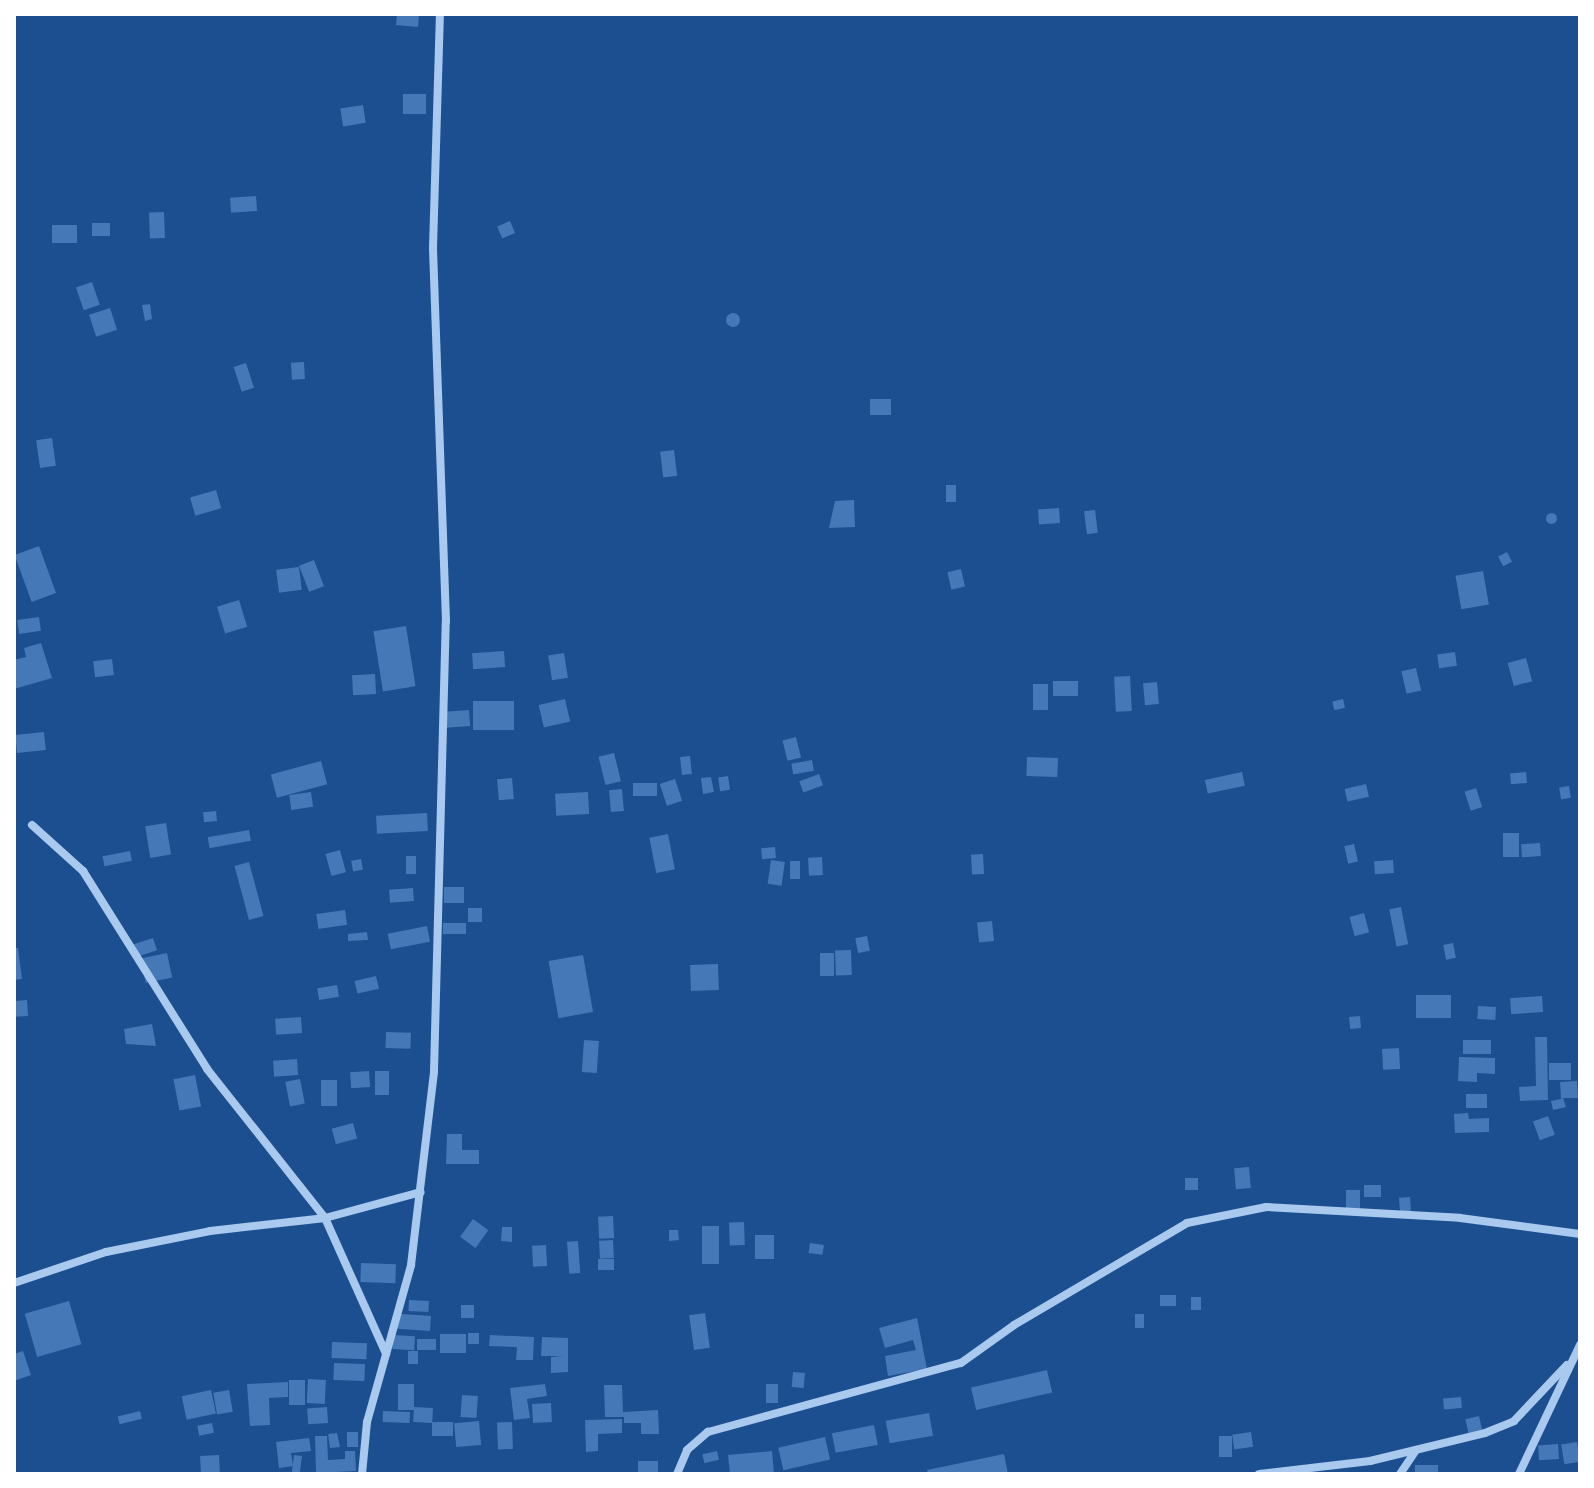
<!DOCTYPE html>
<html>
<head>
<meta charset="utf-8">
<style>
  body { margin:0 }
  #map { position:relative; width:1594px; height:1488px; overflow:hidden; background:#1b4f8f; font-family:"IBM Plex Sans",sans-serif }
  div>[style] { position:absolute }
  .building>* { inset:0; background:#4478b7; transform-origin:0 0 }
  .round { border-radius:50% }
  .minor>* { height:8px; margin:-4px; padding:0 4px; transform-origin:4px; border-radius:4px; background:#a9c9ee }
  span { translate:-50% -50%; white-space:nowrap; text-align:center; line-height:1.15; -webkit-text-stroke:8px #1b4f8f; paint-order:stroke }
  .frame { position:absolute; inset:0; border:16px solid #fff; pointer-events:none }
</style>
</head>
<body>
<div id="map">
  <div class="building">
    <i style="clip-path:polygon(397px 14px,419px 14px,418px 27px,396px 25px)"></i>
    <i style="left:403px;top:94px;width:23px;height:20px"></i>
    <i style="left:363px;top:105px;width:18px;height:23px;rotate:81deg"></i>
    <i style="left:256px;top:196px;width:15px;height:26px;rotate:86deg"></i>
    <i style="left:164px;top:212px;width:26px;height:15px;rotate:88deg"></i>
    <i style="left:510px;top:221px;width:13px;height:14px;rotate:67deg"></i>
    <i style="left:92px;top:223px;width:18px;height:13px"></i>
    <i style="left:77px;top:225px;width:18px;height:25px;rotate:90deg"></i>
    <i style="left:92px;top:282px;width:24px;height:17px;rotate:71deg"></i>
    <i style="clip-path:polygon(150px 304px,152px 319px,145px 321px,142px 305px)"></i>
    <i style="left:110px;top:308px;width:23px;height:22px;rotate:72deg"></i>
    <i class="round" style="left:726px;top:313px;width:14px;height:14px"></i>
    <i style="left:304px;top:362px;width:17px;height:13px;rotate:87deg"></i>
    <i style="left:246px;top:363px;width:26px;height:13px;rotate:72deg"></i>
    <i style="left:870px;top:399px;width:21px;height:16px"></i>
    <i style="left:52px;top:438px;width:28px;height:16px;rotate:82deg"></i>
    <i style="left:674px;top:450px;width:26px;height:14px;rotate:83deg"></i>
    <i style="left:946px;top:485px;width:10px;height:17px"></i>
    <i style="left:216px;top:490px;width:19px;height:27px;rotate:74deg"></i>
    <i style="clip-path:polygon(854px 500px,855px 527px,829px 528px,835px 501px)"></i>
    <i style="left:1059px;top:508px;width:15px;height:21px;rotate:86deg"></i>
    <i style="left:1095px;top:510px;width:23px;height:11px;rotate:83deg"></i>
    <i class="round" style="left:1545.5px;top:512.5px;width:11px;height:11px"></i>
    <i style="left:39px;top:546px;width:50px;height:26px;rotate:70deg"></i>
    <i style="left:1507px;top:552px;width:11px;height:10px;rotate:63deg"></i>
    <i style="left:314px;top:560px;width:28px;height:16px;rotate:69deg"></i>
    <i style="left:299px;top:567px;width:23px;height:23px;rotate:83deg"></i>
    <i style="left:961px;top:569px;width:18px;height:14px;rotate:77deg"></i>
    <i style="left:1483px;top:571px;width:34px;height:28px;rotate:80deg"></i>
    <i style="left:239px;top:600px;width:28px;height:23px;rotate:73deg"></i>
    <i style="left:39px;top:617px;width:14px;height:22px;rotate:82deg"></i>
    <i style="left:406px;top:626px;width:61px;height:33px;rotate:81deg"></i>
    <i style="clip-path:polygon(41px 643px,52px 678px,14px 689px,14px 660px,26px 657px,24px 648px)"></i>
    <i style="left:504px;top:651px;width:16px;height:32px;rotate:86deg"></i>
    <i style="left:1455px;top:652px;width:14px;height:18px;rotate:82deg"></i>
    <i style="left:564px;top:653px;width:25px;height:16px;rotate:81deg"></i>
    <i style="left:1526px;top:658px;width:24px;height:19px;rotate:75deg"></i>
    <i style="left:112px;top:659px;width:16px;height:19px;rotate:83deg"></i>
    <i style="left:1416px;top:668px;width:23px;height:15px;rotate:77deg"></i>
    <i style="left:375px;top:674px;width:20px;height:23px;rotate:87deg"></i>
    <i style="left:1130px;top:676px;width:35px;height:16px;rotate:87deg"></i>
    <i style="left:1078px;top:681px;width:15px;height:25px;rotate:90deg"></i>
    <i style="left:1157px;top:682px;width:22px;height:14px;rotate:85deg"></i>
    <i style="left:1033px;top:684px;width:15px;height:26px"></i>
    <i style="left:565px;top:699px;width:23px;height:27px;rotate:77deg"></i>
    <i style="left:1343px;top:699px;width:9px;height:11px;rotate:77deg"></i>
    <i style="left:514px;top:701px;width:29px;height:41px;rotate:90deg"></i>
    <i style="left:469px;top:710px;width:16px;height:24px;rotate:86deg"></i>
    <i style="left:44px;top:732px;width:18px;height:29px;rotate:84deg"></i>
    <i style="left:796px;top:737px;width:21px;height:14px;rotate:76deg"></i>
    <i style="left:614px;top:753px;width:29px;height:16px;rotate:76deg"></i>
    <i style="left:690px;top:756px;width:18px;height:10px;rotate:84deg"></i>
    <i style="left:1027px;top:757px;width:31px;height:19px;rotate:2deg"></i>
    <i style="left:812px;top:760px;width:11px;height:21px;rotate:80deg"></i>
    <i style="left:321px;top:761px;width:24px;height:52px;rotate:75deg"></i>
    <i style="left:1242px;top:772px;width:14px;height:38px;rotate:78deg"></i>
    <i style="left:1526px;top:772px;width:11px;height:16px;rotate:85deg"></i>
    <i style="left:819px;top:774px;width:12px;height:21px;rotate:70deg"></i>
    <i style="left:728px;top:776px;width:14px;height:10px;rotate:82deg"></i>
    <i style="clip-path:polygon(711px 777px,714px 792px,703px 794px,701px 778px)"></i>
    <i style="left:512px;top:778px;width:21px;height:15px;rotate:85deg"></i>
    <i style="left:675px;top:779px;width:23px;height:16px;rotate:72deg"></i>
    <i style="left:657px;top:783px;width:13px;height:24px;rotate:90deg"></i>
    <i style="left:1366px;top:784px;width:13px;height:22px;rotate:77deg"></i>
    <i style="left:1569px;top:786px;width:12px;height:10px;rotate:81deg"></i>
    <i style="left:1476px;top:788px;width:20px;height:12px;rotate:72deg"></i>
    <i style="left:622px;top:789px;width:22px;height:13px;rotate:85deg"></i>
    <i style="left:311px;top:792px;width:15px;height:22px;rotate:82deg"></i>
    <i style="left:588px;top:792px;width:22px;height:33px;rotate:87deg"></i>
    <i style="left:216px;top:811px;width:10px;height:13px;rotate:84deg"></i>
    <i style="left:427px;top:813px;width:18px;height:51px;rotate:87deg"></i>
    <i style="left:166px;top:823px;width:32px;height:21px;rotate:81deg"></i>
    <i style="left:249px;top:830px;width:11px;height:42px;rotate:80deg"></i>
    <i style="left:1503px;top:833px;width:16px;height:24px"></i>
    <i style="left:668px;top:834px;width:36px;height:19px;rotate:79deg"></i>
    <i style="left:1540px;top:843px;width:13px;height:19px;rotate:86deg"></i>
    <i style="left:1354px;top:844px;width:18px;height:10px;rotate:77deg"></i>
    <i style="left:775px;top:847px;width:11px;height:14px;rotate:85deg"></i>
    <i style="left:340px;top:850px;width:23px;height:15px;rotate:75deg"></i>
    <i style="left:130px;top:851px;width:10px;height:28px;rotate:79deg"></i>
    <i style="left:983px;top:854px;width:20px;height:12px;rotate:87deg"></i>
    <i style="left:406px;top:856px;width:10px;height:18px"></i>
    <i style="left:822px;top:857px;width:18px;height:14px;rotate:87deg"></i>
    <i style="left:361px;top:859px;width:11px;height:10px;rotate:80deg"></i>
    <i style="left:771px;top:860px;width:14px;height:24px;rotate:8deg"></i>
    <i style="left:1393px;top:860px;width:13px;height:19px;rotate:86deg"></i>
    <i style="left:790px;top:861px;width:10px;height:18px"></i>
    <i style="left:249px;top:862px;width:56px;height:15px;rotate:75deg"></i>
    <i style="left:464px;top:887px;width:16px;height:20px;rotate:90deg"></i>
    <i style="left:413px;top:888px;width:13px;height:24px;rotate:86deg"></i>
    <i style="left:1401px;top:907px;width:38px;height:12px;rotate:79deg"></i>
    <i style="left:468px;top:908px;width:14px;height:14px"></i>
    <i style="left:345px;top:910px;width:15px;height:29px;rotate:82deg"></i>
    <i style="left:1364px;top:913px;width:20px;height:15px;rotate:75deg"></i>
    <i style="left:992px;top:921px;width:20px;height:15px;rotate:84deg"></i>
    <i style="left:466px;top:923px;width:11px;height:23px;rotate:90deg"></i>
    <i style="left:427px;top:926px;width:16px;height:40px;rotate:79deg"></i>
    <i style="clip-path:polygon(367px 932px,368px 940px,348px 941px,348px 934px)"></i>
    <i style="left:867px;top:936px;width:15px;height:12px;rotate:79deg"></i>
    <i style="left:153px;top:938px;width:13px;height:21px;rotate:72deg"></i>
    <i style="left:1453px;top:943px;width:15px;height:10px;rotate:79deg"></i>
    <i style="clip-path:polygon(14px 948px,18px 948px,22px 979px,14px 980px)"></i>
    <i style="left:851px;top:950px;width:25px;height:16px;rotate:88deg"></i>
    <i style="left:167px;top:953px;width:25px;height:27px;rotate:78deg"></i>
    <i style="left:820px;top:953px;width:14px;height:23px"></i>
    <i style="left:583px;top:955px;width:58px;height:35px;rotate:80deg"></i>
    <i style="left:718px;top:964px;width:26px;height:28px;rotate:88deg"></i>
    <i style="left:376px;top:976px;width:13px;height:22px;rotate:77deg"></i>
    <i style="left:337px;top:985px;width:12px;height:20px;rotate:81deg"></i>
    <i style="left:1451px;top:995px;width:23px;height:35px;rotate:90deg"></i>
    <i style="left:1542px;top:996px;width:16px;height:32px;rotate:86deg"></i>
    <i style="left:27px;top:1000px;width:16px;height:13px;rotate:86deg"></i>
    <i style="left:1478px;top:1006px;width:18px;height:13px;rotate:3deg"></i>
    <i style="left:1360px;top:1016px;width:12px;height:11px;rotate:85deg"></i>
    <i style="left:301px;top:1017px;width:16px;height:26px;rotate:86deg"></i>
    <i style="clip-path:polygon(152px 1024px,156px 1046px,126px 1044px,124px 1029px)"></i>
    <i style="left:386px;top:1032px;width:25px;height:16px;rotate:2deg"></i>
    <i style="clip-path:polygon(1535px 1037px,1547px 1037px,1548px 1100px,1520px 1101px,1519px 1087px,1536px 1086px)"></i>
    <i style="left:584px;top:1040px;width:15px;height:32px;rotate:4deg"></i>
    <i style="left:1491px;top:1040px;width:14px;height:28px;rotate:90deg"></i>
    <i style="left:1399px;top:1048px;width:21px;height:17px;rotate:87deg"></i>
    <i style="clip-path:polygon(1459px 1057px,1495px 1058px,1495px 1074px,1477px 1073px,1477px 1082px,1458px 1081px)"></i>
    <i style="left:297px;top:1059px;width:16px;height:24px;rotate:86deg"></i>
    <i style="left:1571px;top:1063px;width:17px;height:22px;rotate:90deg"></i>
    <i style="left:369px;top:1071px;width:16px;height:19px;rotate:86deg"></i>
    <i style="left:375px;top:1071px;width:14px;height:24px"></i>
    <i style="left:195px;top:1075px;width:32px;height:22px;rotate:79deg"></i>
    <i style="left:300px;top:1079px;width:25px;height:15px;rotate:79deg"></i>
    <i style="left:321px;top:1080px;width:16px;height:26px"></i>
    <i style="clip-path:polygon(1577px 1081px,1578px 1098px,1563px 1098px,1566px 1107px,1553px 1110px,1551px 1101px,1561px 1099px,1560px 1082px)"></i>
    <i style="left:1466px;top:1094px;width:21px;height:14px"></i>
    <i style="clip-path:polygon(1468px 1113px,1469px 1119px,1489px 1118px,1489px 1132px,1455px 1133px,1454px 1114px)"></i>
    <i style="left:1548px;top:1116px;width:20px;height:16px;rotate:70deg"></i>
    <i style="left:353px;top:1123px;width:16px;height:22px;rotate:75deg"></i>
    <i style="clip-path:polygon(447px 1134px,462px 1134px,462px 1150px,479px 1150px,479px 1164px,446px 1164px)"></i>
    <i style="left:1249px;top:1167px;width:21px;height:15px;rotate:85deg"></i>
    <i style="left:1198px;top:1178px;width:12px;height:13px;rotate:90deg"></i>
    <i style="left:1381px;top:1185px;width:12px;height:17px;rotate:90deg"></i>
    <i style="left:1346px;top:1190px;width:14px;height:19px"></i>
    <i style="left:1410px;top:1197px;width:14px;height:11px;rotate:86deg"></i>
    <i style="left:613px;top:1216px;width:22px;height:15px;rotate:87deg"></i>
    <i style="left:473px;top:1219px;width:19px;height:22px;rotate:36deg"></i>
    <i style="left:744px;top:1222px;width:23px;height:15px;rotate:88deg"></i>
    <i style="left:702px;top:1226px;width:17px;height:38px"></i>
    <i style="clip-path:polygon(502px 1227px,512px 1227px,512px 1242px,501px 1241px)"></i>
    <i style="clip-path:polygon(669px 1230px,678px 1230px,679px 1240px,669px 1241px)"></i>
    <i style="left:755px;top:1235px;width:19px;height:24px"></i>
    <i style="left:613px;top:1240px;width:18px;height:14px;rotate:87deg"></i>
    <i style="left:578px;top:1241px;width:32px;height:11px;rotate:86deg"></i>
    <i style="left:810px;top:1243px;width:14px;height:10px;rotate:8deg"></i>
    <i style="left:546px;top:1245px;width:21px;height:14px;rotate:87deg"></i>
    <i style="left:614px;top:1259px;width:11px;height:16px;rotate:90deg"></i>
    <i style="left:361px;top:1263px;width:35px;height:19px;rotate:2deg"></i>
    <i style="left:1160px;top:1295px;width:16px;height:11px"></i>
    <i style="left:1201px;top:1297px;width:13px;height:10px;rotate:90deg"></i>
    <i style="left:409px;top:1300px;width:20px;height:11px;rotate:3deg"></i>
    <i style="left:69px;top:1301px;width:45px;height:46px;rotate:74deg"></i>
    <i style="left:474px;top:1305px;width:13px;height:13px;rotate:90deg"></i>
    <i style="left:705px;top:1313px;width:35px;height:16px;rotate:82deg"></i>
    <i style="left:1135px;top:1314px;width:9px;height:14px"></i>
    <i style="left:431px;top:1316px;width:15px;height:33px;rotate:94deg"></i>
    <i style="clip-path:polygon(917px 1318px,927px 1369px,888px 1376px,885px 1356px,916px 1350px,913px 1340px,885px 1348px,879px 1328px)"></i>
    <i style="left:468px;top:1333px;width:11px;height:11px"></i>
    <i style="left:440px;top:1334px;width:26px;height:19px"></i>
    <i style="left:393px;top:1335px;width:22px;height:14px;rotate:3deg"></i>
    <i style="clip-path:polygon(490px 1335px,534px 1337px,533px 1360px,516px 1360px,517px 1347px,489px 1346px)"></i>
    <i style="clip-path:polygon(542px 1337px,568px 1338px,568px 1372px,551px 1373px,551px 1357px,563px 1356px,541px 1356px)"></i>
    <i style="left:417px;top:1339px;width:19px;height:11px"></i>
    <i style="left:332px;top:1342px;width:35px;height:16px;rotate:2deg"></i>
    <i style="clip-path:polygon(23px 1351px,31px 1375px,14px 1381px,14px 1354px)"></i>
    <i style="left:408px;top:1351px;width:10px;height:13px"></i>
    <i style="left:334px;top:1363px;width:31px;height:17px;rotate:2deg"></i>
    <i style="left:1047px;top:1370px;width:23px;height:78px;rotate:77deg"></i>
    <i style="left:793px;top:1372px;width:12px;height:15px;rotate:5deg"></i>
    <i style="left:308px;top:1379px;width:18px;height:24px;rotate:3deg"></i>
    <i style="left:289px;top:1380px;width:16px;height:25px"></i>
    <i style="clip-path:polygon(288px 1382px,288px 1397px,269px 1398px,270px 1425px,250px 1426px,247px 1384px)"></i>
    <i style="left:398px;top:1384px;width:16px;height:26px"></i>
    <i style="clip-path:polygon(545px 1384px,547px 1396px,527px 1399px,530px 1418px,514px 1420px,510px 1388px)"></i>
    <i style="left:766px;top:1384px;width:12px;height:19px"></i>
    <i style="clip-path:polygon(604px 1385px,622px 1385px,623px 1412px,658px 1410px,659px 1434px,641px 1434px,641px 1423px,624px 1423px,624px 1417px,605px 1417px)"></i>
    <i style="left:211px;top:1390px;width:24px;height:30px;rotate:78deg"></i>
    <i style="left:229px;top:1390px;width:22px;height:16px;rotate:80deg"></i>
    <i style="left:462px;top:1395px;width:16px;height:22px;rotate:4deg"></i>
    <i style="left:1461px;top:1397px;width:11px;height:18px;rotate:85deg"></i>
    <i style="left:551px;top:1403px;width:19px;height:19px;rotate:87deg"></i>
    <i style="left:327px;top:1407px;width:16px;height:20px;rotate:86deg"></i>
    <i style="left:414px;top:1407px;width:19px;height:15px;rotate:3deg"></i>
    <i style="left:140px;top:1411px;width:8px;height:23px;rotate:76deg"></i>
    <i style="left:383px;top:1411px;width:27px;height:11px;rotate:2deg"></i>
    <i style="left:929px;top:1413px;width:23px;height:44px;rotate:80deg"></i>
    <i style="left:1479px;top:1416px;width:18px;height:14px;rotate:77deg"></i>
    <i style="clip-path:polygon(622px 1419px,622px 1433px,598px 1434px,598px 1451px,586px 1452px,585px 1420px)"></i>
    <i style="left:479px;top:1421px;width:24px;height:25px;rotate:85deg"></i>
    <i style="left:432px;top:1422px;width:21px;height:14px"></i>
    <i style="left:512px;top:1422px;width:27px;height:15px;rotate:88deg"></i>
    <i style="left:212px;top:1423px;width:10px;height:15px;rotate:79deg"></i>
    <i style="left:874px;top:1425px;width:20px;height:43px;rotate:79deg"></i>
    <i style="left:358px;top:1432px;width:15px;height:11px;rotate:90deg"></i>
    <i style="left:1251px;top:1432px;width:15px;height:19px;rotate:82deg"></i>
    <i style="clip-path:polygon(337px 1433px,340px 1447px,330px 1448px,328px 1434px)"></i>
    <i style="clip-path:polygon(315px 1436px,327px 1436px,328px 1460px,345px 1459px,345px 1451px,355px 1451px,356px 1471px,316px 1473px)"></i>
    <i style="left:1219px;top:1436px;width:13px;height:21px"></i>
    <i style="left:825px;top:1437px;width:23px;height:48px;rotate:77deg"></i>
    <i style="clip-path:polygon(309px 1438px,311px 1451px,291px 1453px,293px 1466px,279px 1468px,276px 1442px)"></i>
    <i style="left:1577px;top:1442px;width:20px;height:16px;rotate:81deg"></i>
    <i style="left:1558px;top:1444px;width:15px;height:20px;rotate:86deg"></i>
    <i style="left:717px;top:1451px;width:9px;height:15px;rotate:77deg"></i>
    <i style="clip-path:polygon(772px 1451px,774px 1473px,730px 1474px,728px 1455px)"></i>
    <i style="clip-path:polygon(1004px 1454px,1008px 1474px,928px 1474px,927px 1470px)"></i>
    <i style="left:219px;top:1455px;width:19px;height:19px;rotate:87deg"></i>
    <i style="left:294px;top:1455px;width:8px;height:19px;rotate:7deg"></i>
    <i style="left:658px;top:1461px;width:13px;height:20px;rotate:90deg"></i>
    <i style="left:1415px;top:1465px;width:23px;height:9px"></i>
  </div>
  <div class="minor">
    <i style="left:32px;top:825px;width:69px;rotate:42deg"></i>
    <i style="left:83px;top:871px;width:234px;rotate:57.9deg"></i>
    <i style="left:207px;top:1069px;width:190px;rotate:51.6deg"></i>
    <i style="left:325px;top:1218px;width:149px;rotate:65.8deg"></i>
    <i style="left:14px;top:1283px;width:97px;rotate:-18.6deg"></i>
    <i style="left:106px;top:1252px;width:106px;rotate:-11.4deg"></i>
    <i style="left:210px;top:1231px;width:116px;rotate:-6.4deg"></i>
    <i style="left:325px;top:1218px;width:99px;rotate:-15.2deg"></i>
    <i style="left:362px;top:1474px;width:52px;rotate:-84.5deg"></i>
    <i style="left:367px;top:1422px;width:163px;rotate:-74.3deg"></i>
    <i style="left:411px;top:1265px;width:195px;rotate:-83.2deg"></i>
    <i style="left:434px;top:1071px;width:450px;rotate:-88.5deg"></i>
    <i style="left:446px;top:621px;width:373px;rotate:-92deg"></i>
    <i style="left:433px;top:248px;width:234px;rotate:-88.3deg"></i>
    <i style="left:677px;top:1474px;width:26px;rotate:-67deg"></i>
    <i style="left:687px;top:1450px;width:28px;rotate:-41deg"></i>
    <i style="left:708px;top:1432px;width:262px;rotate:-15.3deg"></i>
    <i style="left:961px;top:1363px;width:65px;rotate:-35.6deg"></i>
    <i style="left:1014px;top:1325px;width:201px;rotate:-30.5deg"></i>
    <i style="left:1187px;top:1223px;width:81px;rotate:-11.4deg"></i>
    <i style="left:1266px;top:1207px;width:194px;rotate:3.2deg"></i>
    <i style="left:1460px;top:1218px;width:121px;rotate:7.6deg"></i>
    <i style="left:1259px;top:1474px;width:112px;rotate:-6.7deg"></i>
    <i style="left:1370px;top:1461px;width:118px;rotate:-13.7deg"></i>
    <i style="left:1485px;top:1433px;width:31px;rotate:-22deg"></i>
    <i style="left:1514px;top:1421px;width:77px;rotate:-46.6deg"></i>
    <i style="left:1400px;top:1474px;width:27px;rotate:-56deg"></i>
    <i style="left:1519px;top:1474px;width:143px;rotate:-64.7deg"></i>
  </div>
  <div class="frame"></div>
</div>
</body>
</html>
